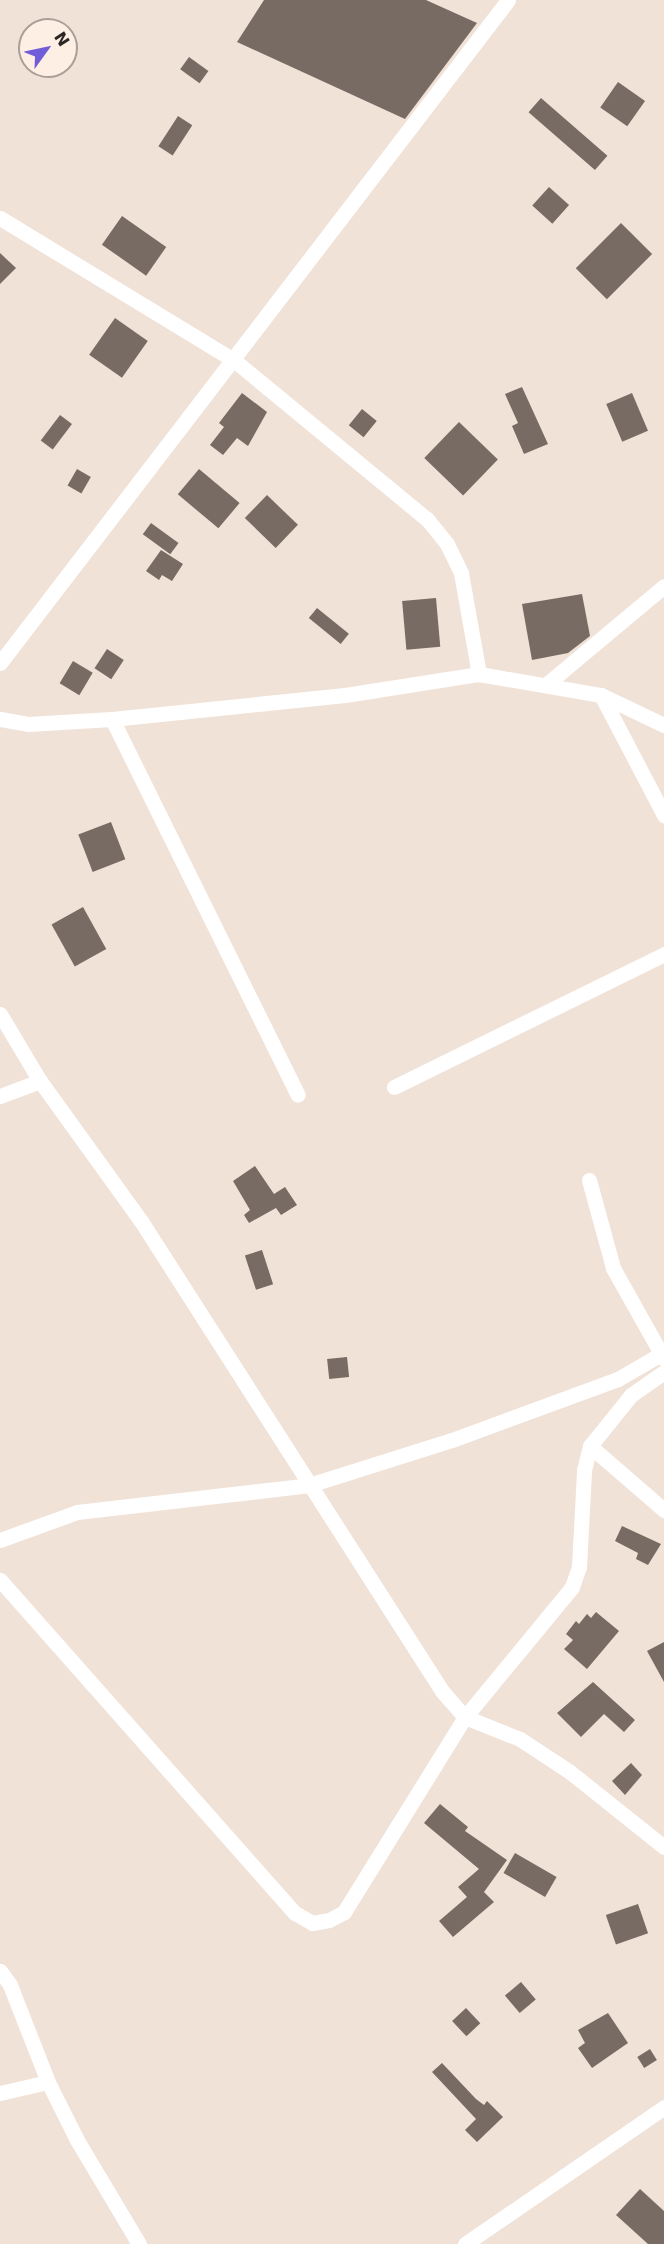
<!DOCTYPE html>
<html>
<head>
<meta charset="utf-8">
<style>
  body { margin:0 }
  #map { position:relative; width:664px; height:2244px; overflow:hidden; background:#f1e2d8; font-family:"DejaVu Sans",sans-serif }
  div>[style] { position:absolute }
  .building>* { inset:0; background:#786b63; transform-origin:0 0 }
  .street>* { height:15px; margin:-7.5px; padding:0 7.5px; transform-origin:7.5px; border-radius:7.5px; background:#fff }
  span { translate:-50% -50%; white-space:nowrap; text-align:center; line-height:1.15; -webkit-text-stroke:6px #feefe5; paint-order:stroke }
  .north { position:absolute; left:18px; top:18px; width:60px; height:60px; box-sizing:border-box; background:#feefe5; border:2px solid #aa9f98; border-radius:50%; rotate:57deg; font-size:16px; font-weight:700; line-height:24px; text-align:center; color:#2d2724 }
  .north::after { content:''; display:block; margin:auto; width:21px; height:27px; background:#715dd8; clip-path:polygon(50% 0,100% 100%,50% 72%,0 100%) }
</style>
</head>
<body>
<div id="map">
  <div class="building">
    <i style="clip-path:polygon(264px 0,426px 0,477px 23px,405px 119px,237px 42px)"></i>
    <i style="left:189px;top:57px;width:24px;height:15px;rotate:36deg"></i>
    <i style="left:618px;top:82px;width:33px;height:31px;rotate:35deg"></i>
    <i style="left:541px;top:98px;width:88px;height:19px;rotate:41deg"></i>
    <i style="left:178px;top:116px;width:17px;height:36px;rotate:33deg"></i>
    <i style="left:549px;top:187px;width:27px;height:25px;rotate:42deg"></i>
    <i style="left:122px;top:216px;width:54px;height:35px;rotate:35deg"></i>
    <i style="left:621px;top:223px;width:44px;height:64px;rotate:45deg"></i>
    <i style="clip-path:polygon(0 253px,16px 268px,0 284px)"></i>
    <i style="left:115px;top:318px;width:40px;height:45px;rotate:35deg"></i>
    <i style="clip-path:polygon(522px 387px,548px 444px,524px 454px,512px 426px,518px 423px,505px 394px)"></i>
    <i style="clip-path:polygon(242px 393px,267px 412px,248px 446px,237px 438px,223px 455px,210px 445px,224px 427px,219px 423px)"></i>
    <i style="left:632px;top:393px;width:41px;height:28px;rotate:67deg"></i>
    <i style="left:362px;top:409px;width:19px;height:21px;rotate:39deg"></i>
    <i style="left:60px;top:415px;width:15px;height:32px;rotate:37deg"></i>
    <i style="left:459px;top:422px;width:54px;height:50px;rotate:44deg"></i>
    <i style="left:77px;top:469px;width:16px;height:19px;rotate:30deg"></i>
    <i style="left:199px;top:469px;width:53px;height:33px;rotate:40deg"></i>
    <i style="left:267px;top:495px;width:43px;height:32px;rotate:44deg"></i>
    <i style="left:151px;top:523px;width:34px;height:14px;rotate:36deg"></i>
    <i style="clip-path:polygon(161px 550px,183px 564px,172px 581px,162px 575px,159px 580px,146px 571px)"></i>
    <i style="clip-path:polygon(582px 594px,590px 636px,568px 653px,532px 660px,522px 604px)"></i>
    <i style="left:436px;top:598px;width:49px;height:34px;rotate:85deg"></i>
    <i style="left:317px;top:608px;width:41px;height:13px;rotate:39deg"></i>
    <i style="left:107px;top:649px;width:20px;height:23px;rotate:33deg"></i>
    <i style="left:73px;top:661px;width:23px;height:26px;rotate:31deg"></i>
    <i style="left:111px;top:822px;width:40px;height:35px;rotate:69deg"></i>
    <i style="left:83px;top:907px;width:48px;height:36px;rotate:61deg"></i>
    <i style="clip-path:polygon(255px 1166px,274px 1194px,285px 1187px,297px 1205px,281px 1215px,276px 1208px,249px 1223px,244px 1215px,250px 1210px,233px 1181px)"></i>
    <i style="left:262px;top:1250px;width:36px;height:18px;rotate:72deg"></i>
    <i style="left:347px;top:1357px;width:20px;height:20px;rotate:84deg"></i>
    <i style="clip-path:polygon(622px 1526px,661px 1544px,648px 1565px,636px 1559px,638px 1553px,615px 1541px)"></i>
    <i style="clip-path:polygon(596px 1612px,619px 1631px,587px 1669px,564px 1649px,573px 1640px,566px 1634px,576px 1621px,579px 1624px,587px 1614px,591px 1618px)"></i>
    <i style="clip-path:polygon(664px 1642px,664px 1682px,647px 1651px)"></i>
    <i style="clip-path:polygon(593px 1682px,635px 1720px,624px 1732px,604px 1714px,581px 1737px,557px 1713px)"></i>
    <i style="clip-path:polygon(631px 1763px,642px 1775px,625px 1795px,612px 1781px)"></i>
    <i style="clip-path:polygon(440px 1804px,468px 1827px,465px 1831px,507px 1860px,484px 1892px,494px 1902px,453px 1937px,439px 1921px,467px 1897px,458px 1887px,479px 1869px,424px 1823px)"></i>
    <i style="left:515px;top:1853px;width:48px;height:23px;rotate:30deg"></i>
    <i style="left:638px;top:1904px;width:31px;height:34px;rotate:71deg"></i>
    <i style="left:521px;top:1982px;width:23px;height:21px;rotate:50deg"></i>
    <i style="left:466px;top:2008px;width:21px;height:19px;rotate:47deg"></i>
    <i style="clip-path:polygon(608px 2013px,628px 2043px,592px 2068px,578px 2048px,585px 2043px,578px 2030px)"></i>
    <i style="left:650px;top:2049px;width:13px;height:15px;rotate:58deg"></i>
    <i style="clip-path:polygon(442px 2063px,476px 2099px,484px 2105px,487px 2101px,503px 2117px,477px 2142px,465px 2130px,476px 2119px,432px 2072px)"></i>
    <i style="clip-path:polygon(640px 2189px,664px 2211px,664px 2244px,648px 2244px,616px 2215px)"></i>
  </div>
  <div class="street">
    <i style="left:0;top:218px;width:275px;rotate:31.3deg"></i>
    <i style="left:235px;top:361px;width:249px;rotate:39.5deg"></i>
    <i style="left:427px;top:519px;width:32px;rotate:51deg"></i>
    <i style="left:447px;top:544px;width:32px;rotate:64deg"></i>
    <i style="left:461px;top:573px;width:103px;rotate:79.9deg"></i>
    <i style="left:0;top:663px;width:835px;rotate:-52.54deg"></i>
    <i style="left:548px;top:683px;width:151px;rotate:-39.9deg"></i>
    <i style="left:601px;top:695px;width:136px;rotate:62.3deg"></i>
    <i style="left:0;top:719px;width:28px;rotate:10deg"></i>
    <i style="left:28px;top:724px;width:84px;rotate:-3.4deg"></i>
    <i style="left:112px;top:719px;width:234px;rotate:-5.9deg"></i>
    <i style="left:345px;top:695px;width:136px;rotate:-8.9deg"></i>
    <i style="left:479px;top:674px;width:124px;rotate:9.8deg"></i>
    <i style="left:601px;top:695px;width:70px;rotate:25.5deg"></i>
    <i style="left:112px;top:719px;width:419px;rotate:63.7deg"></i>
    <i style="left:0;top:1014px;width:78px;rotate:59.2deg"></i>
    <i style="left:40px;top:1081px;width:173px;rotate:54.2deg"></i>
    <i style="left:141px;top:1221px;width:558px;rotate:57.36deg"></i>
    <i style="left:442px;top:1691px;width:35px;rotate:49deg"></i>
    <i style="left:465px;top:1717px;width:59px;rotate:21.8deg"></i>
    <i style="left:520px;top:1739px;width:60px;rotate:33.4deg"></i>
    <i style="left:570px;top:1772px;width:120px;rotate:38.6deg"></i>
    <i style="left:394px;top:1087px;width:301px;rotate:-26.2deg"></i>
    <i style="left:0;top:1096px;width:43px;rotate:-20.6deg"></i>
    <i style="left:589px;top:1180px;width:91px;rotate:74.7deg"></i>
    <i style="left:613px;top:1268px;width:104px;rotate:60.7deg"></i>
    <i style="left:590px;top:1446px;width:98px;rotate:40.9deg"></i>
    <i style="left:0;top:1540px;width:82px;rotate:-20deg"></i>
    <i style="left:77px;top:1512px;width:234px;rotate:-6.6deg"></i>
    <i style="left:309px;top:1485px;width:150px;rotate:-17.5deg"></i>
    <i style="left:452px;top:1440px;width:177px;rotate:-20.2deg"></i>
    <i style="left:618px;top:1379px;width:50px;rotate:-30.2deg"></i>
    <i style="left:0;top:1580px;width:445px;rotate:48.5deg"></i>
    <i style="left:295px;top:1913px;width:20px;rotate:30deg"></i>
    <i style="left:312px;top:1923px;width:17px;rotate:-10deg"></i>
    <i style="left:329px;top:1920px;width:17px;rotate:-28deg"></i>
    <i style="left:344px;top:1912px;width:229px;rotate:-58.2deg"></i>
    <i style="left:465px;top:1717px;width:168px;rotate:-50.5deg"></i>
    <i style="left:572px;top:1587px;width:21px;rotate:-71deg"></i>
    <i style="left:579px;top:1567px;width:97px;rotate:-87deg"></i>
    <i style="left:584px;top:1470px;width:25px;rotate:-76deg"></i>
    <i style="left:590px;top:1446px;width:65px;rotate:-51.2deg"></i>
    <i style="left:631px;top:1395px;width:40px;rotate:-34.9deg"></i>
    <i style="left:0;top:1971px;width:17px;rotate:54deg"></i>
    <i style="left:10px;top:1985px;width:104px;rotate:68.6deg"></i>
    <i style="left:48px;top:2082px;width:65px;rotate:63.4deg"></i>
    <i style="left:77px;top:2140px;width:121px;rotate:59.2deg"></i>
    <i style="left:0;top:2093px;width:49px;rotate:-12.9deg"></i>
    <i style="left:465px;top:2244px;width:242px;rotate:-34.5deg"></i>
  </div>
  <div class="north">N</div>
</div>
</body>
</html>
